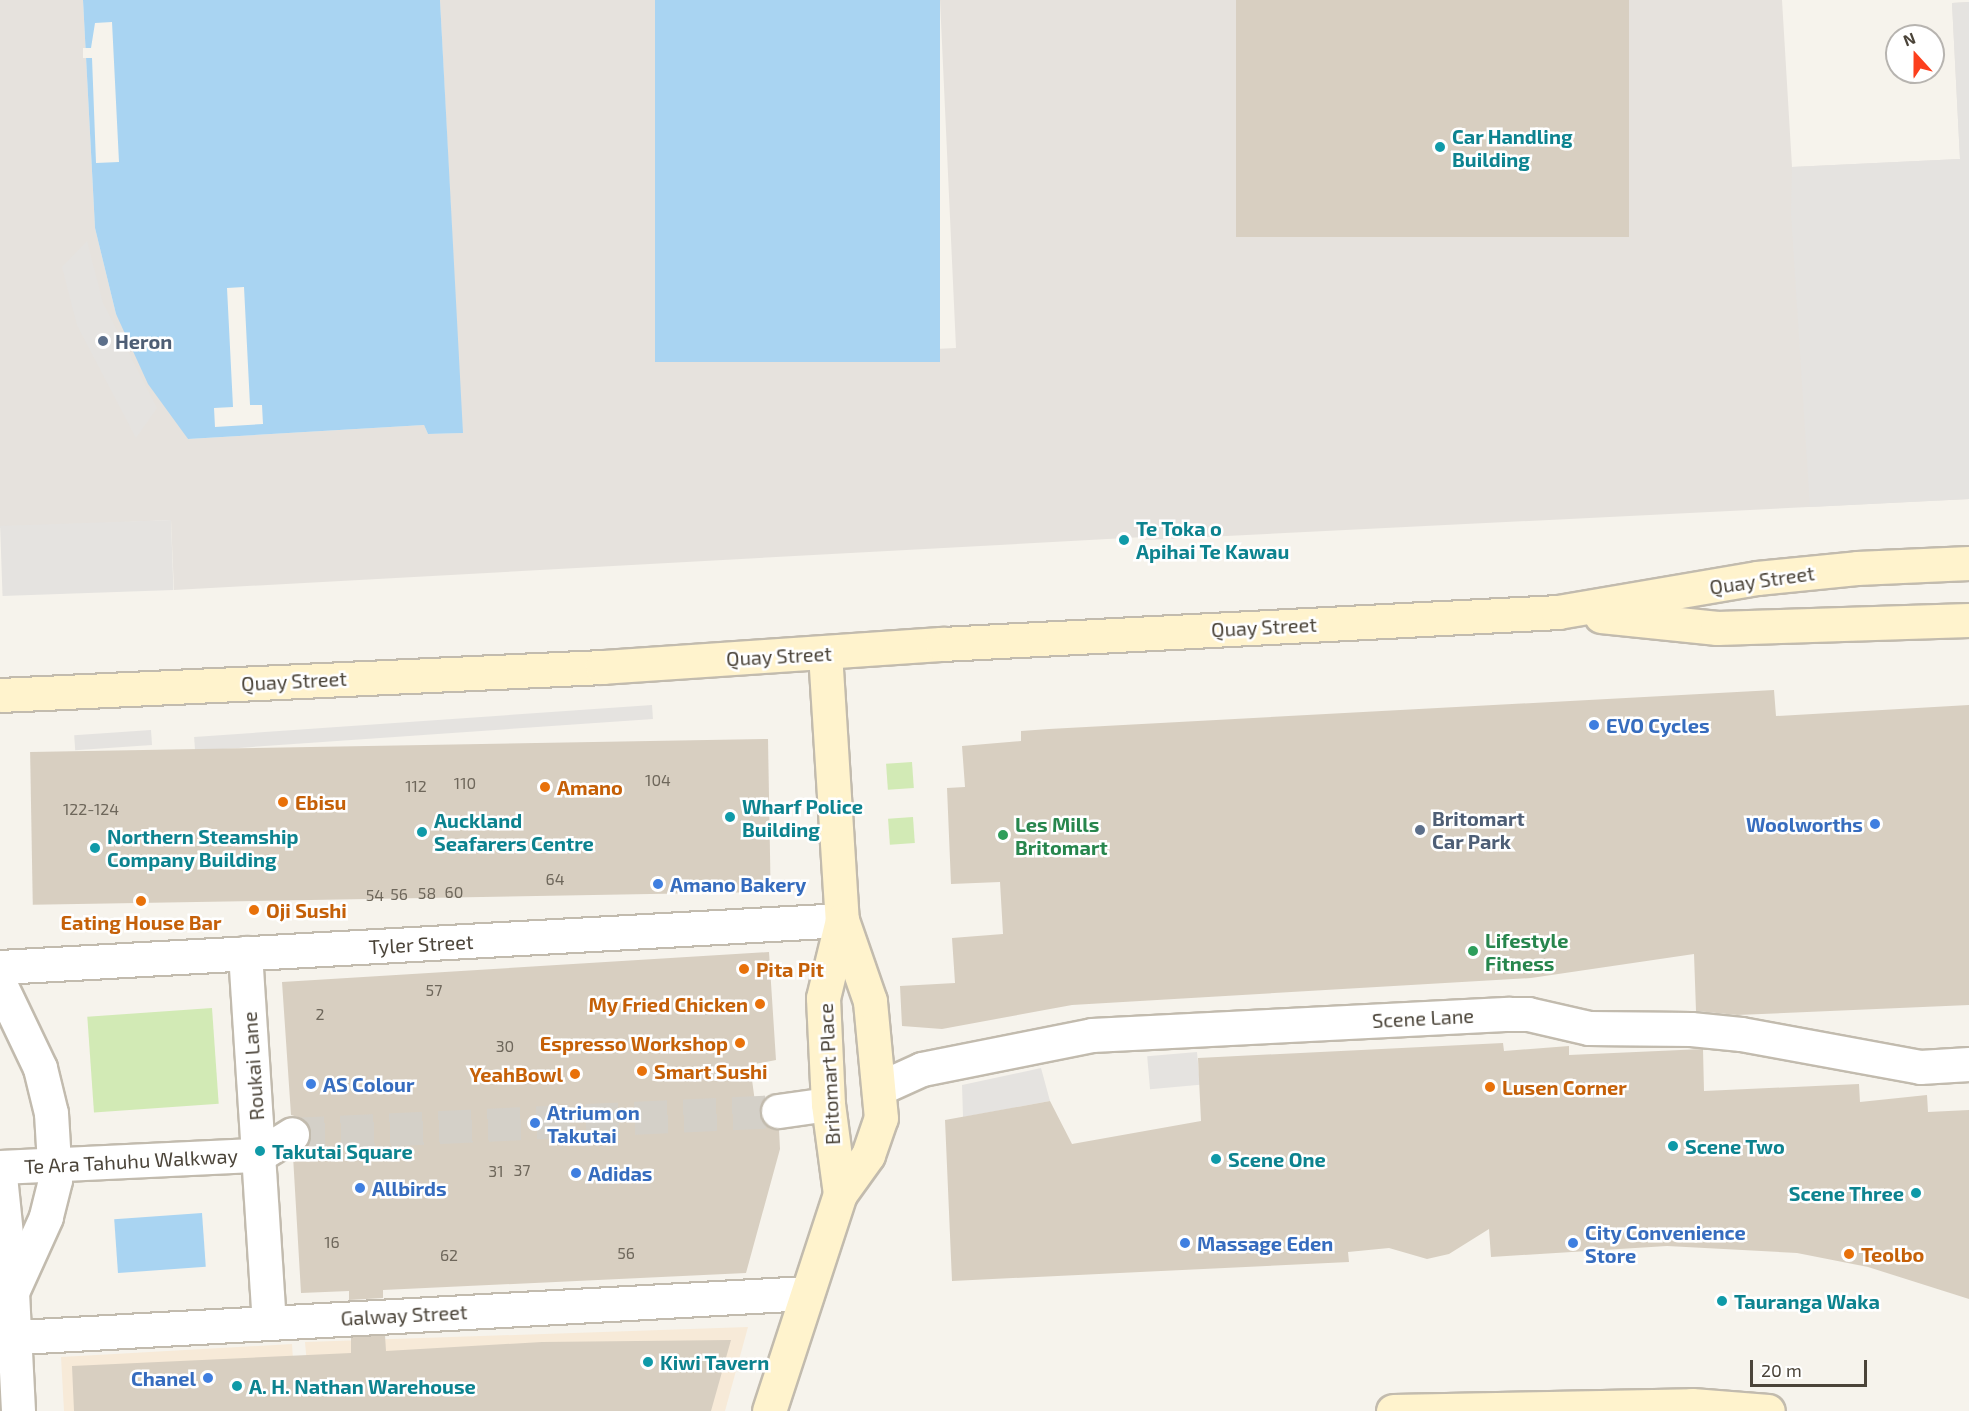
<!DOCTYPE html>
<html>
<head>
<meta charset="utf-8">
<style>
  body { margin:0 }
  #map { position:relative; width:1969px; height:1411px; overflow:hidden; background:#f6f3ec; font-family:"Exo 2",sans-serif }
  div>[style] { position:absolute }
  .commercial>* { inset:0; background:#f7ead8 }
  .industrial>* { inset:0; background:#e6e2dd }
  .green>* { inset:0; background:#d2eab5; transform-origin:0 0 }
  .parking>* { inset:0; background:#e5e3e0; transform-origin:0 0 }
  .water>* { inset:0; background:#a9d4f2; transform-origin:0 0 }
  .pier>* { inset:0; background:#f6f3ec }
  .building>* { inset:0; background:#d8cfc1; transform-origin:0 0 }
  .street-tunnel>* { height:33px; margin-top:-16.5px; transform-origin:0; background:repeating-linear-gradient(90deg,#d4d0c8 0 33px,transparent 0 49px) }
  .roads { filter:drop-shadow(2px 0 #c2bbae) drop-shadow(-2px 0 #c2bbae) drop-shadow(0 2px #c2bbae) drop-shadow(0 -2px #c2bbae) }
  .street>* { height:33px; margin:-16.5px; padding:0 16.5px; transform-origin:16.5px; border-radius:16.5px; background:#fff }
  .secondary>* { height:33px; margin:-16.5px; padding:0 16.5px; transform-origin:16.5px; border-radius:16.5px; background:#fff3cd }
  .dots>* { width:16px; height:16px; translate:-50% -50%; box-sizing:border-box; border:3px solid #fff; border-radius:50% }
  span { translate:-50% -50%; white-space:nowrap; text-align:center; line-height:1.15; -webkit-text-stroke:5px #fff; paint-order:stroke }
  .number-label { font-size:16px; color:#6e675b }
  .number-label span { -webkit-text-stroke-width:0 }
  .culture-label { font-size:20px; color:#0d838f; font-weight:700 }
  .left { translate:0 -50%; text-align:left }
  .right { translate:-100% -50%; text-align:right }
  .service-label { font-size:20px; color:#4e5e75; font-weight:700 }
  .street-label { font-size:20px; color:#4b4439 }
  .shop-label { font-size:20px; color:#366cbe; font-weight:700 }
  .food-label { font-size:20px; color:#c56008; font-weight:700 }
  .leisure-label { font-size:20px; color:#27864d; font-weight:700 }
  .north { position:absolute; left:1885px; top:24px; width:60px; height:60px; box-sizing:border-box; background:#fff; border:2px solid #b7b4b0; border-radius:50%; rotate:339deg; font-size:16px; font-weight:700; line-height:24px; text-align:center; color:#4b4439 }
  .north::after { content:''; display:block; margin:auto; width:21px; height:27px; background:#fc3f1d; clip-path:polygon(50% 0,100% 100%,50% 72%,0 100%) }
  .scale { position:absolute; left:1750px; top:1360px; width:117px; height:27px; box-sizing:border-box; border:3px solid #4b4439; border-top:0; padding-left:8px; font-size:18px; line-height:21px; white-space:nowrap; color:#4b4439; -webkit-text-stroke:4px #fff; paint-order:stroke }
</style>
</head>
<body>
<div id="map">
  <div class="commercial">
    <i style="clip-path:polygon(748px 1327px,725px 1411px,311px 1411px,305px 1342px)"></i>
    <i style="clip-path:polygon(292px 1344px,296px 1411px,64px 1411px,61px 1357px)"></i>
  </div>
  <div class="industrial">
    <i style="clip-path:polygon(0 0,83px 0,95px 228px,116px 314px,188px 439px,424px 425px,428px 434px,462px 433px,440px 0,655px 0,674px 361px,956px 348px,940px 0,1782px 0,1792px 167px,1960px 159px,1952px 3px,1969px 2px,1969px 499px,1145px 540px,1144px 537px,174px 590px,171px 520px,0 528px)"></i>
  </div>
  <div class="green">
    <i style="left:912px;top:762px;width:26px;height:26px;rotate:86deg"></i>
    <i style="left:913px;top:817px;width:26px;height:25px;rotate:86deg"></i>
    <i style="left:212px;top:1008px;width:96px;height:125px;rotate:86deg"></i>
  </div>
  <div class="parking">
    <i style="clip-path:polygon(1969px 2px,1969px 499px,1810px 507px,1791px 213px,1792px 167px,1960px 159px,1952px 3px)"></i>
    <i style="clip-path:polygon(87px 241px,103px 303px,157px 408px,136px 438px,77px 325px,62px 267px)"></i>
    <i style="left:171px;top:520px;width:70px;height:171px;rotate:88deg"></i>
    <i style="left:652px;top:705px;width:14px;height:459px;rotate:86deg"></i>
    <i style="left:151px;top:730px;width:15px;height:77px;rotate:86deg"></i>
    <i style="left:1197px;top:1052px;width:33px;height:50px;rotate:85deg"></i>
    <i style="clip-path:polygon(1041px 1068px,1050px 1101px,963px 1117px,962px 1085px)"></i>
  </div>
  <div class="water">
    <i style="clip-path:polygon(83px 0,440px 0,463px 433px,428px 434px,424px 425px,188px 439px,148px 384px,116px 314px,95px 228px)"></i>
    <i style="left:655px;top:0;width:285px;height:362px"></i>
    <i style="left:202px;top:1213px;width:54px;height:88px;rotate:86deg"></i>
  </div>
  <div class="pier">
    <i style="clip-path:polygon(112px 22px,119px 162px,96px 163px,92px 58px,83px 58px,83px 48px,91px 48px,95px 23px)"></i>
    <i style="clip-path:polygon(244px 287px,250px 405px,262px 405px,263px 424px,215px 427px,214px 408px,233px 407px,227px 288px)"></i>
  </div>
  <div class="building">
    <i style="left:1236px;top:0;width:393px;height:237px"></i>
    <i style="clip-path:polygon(1774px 690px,1776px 716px,1969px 705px,1969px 1005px,1737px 1015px,1696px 1011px,1694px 954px,1531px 978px,1072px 1005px,942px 1029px,902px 1026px,900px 986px,955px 983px,952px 938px,1003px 934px,1000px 882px,951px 884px,947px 788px,965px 787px,962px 746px,1021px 741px,1021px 731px,1049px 729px)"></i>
    <i style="left:768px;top:739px;width:153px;height:738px;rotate:89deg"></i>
    <i style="clip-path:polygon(769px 952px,776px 1060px,750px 1065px,755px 1102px,762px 1102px,759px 1113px,764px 1123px,779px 1129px,780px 1149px,746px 1273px,383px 1290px,383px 1298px,349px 1300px,349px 1291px,301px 1293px,293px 1156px,308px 1143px,311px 1133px,301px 1118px,291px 1115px,282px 982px)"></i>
    <i style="clip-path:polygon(1503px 1043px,1504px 1051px,1569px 1046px,1569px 1055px,1703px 1049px,1704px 1091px,1859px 1084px,1860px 1102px,1927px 1095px,1928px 1112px,1969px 1110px,1969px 1299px,1868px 1267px,1797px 1253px,1667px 1246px,1491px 1257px,1489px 1229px,1449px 1254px,1427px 1259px,1389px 1248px,1348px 1252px,1349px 1262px,952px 1281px,945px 1120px,1050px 1101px,1072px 1144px,1201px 1121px,1198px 1058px)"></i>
    <i style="clip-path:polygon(385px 1335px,386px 1351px,542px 1342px,731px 1340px,711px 1411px,74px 1411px,72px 1366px,351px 1353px,351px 1337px)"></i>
  </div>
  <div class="street-tunnel">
    <i style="left:292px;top:1134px;width:487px;rotate:-2.7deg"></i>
  </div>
  <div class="roads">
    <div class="street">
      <i style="left:245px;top:953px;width:370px;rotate:86.3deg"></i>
      <i style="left:0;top:967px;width:843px;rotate:-3.19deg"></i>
      <i style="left:0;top:984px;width:93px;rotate:64.5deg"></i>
      <i style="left:40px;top:1068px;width:46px;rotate:76.3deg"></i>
      <i style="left:51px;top:1113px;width:67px;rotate:86.6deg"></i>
      <i style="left:55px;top:1180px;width:38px;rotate:104deg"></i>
      <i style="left:46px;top:1217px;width:82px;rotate:114.4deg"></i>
      <i style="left:880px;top:1088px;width:46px;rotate:-24.3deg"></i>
      <i style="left:922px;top:1069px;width:173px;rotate:-11.3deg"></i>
      <i style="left:1092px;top:1035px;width:418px;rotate:-2.9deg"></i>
      <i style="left:1509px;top:1014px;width:19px"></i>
      <i style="left:1528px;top:1014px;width:63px;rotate:12.9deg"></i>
      <i style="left:1589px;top:1028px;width:102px;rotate:0.6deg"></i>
      <i style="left:1691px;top:1029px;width:50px;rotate:5.7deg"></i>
      <i style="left:1741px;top:1034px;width:182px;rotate:10.4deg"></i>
      <i style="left:1920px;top:1067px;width:49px;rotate:-3.5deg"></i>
      <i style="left:778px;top:1111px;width:50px;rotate:-8deg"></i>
      <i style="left:0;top:1167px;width:259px;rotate:-2.7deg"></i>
      <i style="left:259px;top:1155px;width:39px;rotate:-32deg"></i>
      <i style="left:0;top:1176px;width:117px;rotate:84.1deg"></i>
      <i style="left:12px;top:1292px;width:119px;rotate:87.1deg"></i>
      <i style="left:0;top:1338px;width:808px;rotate:-3.19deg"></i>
    </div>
    <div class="secondary">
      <i style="left:1601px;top:616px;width:117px;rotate:5.9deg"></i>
      <i style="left:1717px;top:628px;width:252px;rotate:-1.8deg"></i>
      <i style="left:825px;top:653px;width:268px;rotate:86.4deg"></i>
      <i style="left:842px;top:920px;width:80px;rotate:103.7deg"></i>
      <i style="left:823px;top:998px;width:106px;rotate:87.3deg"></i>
      <i style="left:828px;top:1104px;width:91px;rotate:82.4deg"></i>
      <i style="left:0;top:695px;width:603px;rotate:-2.66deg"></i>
      <i style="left:602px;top:667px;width:341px;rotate:-3.9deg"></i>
      <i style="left:942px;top:644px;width:617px;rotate:-2.97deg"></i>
      <i style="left:1558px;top:612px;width:202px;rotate:-9.7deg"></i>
      <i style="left:1757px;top:578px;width:100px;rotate:-5.7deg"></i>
      <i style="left:1857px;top:568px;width:112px;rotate:-2.6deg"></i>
      <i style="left:769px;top:1411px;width:228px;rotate:-71.9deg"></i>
      <i style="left:840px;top:1194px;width:48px;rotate:-54.3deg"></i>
      <i style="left:868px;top:1155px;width:39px;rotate:-71deg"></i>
      <i style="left:881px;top:1118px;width:118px;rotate:-95.4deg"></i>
      <i style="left:870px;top:1001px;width:86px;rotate:-109.1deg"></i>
      <i style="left:1393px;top:1411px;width:299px;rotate:-1.1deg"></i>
      <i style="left:1692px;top:1405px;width:76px;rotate:4.5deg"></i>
    </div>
  </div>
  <div class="dots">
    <i style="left:1440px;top:147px;background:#0f9aa8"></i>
    <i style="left:103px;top:341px;background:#5c6f8a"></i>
    <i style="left:1124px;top:540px;background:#0f9aa8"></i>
    <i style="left:1594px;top:725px;background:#3f7fe0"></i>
    <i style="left:545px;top:787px;background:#e8710a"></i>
    <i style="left:283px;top:802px;background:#e8710a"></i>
    <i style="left:730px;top:817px;background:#0f9aa8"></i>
    <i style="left:1875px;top:824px;background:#3f7fe0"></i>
    <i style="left:1420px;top:830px;background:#5c6f8a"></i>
    <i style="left:422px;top:832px;background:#0f9aa8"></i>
    <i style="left:1003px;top:835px;background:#2e9e5b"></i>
    <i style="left:95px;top:848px;background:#0f9aa8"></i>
    <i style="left:658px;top:884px;background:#3f7fe0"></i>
    <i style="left:141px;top:901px;background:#e8710a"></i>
    <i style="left:254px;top:910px;background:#e8710a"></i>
    <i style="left:1473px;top:951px;background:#2e9e5b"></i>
    <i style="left:744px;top:969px;background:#e8710a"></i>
    <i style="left:760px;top:1004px;background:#e8710a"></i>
    <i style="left:740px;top:1043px;background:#e8710a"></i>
    <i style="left:642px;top:1071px;background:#e8710a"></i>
    <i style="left:575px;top:1074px;background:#e8710a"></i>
    <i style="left:311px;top:1084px;background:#3f7fe0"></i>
    <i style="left:1490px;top:1087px;background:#e8710a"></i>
    <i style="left:535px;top:1123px;background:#3f7fe0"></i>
    <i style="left:1673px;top:1146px;background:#0f9aa8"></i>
    <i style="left:260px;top:1151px;background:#0f9aa8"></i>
    <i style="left:1216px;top:1159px;background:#0f9aa8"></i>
    <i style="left:576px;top:1173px;background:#3f7fe0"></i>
    <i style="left:360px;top:1188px;background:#3f7fe0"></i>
    <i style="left:1916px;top:1193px;background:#0f9aa8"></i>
    <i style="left:1185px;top:1243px;background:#3f7fe0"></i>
    <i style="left:1573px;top:1243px;background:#3f7fe0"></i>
    <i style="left:1849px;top:1254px;background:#e8710a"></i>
    <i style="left:1722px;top:1301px;background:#0f9aa8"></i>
    <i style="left:648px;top:1362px;background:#0f9aa8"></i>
    <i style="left:208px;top:1378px;background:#3f7fe0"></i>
    <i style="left:237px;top:1386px;background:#0f9aa8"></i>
  </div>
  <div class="number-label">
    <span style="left:658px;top:780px">104</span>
    <span style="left:465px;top:783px">110</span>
    <span style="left:416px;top:786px">112</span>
    <span style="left:91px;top:809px">122-124</span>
    <span style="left:555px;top:879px">64</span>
    <span style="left:454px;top:892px">60</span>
    <span style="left:427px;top:893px">58</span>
    <span style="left:399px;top:894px">56</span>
    <span style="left:375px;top:895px">54</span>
    <span style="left:434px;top:990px">57</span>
    <span style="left:320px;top:1014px">2</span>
    <span style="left:505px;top:1046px">30</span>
    <span style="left:522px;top:1170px">37</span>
    <span style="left:496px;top:1171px">31</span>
    <span style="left:332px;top:1242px">16</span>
    <span style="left:626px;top:1253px">56</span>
    <span style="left:449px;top:1255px">62</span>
  </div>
  <div class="culture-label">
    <span class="left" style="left:1452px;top:148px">Car Handling<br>Building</span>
    <span class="left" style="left:1136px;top:540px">Te Toka o<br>Apihai Te Kawau</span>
    <span class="left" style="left:742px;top:818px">Wharf Police<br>Building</span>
    <span class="left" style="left:434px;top:832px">Auckland<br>Seafarers Centre</span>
    <span class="left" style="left:107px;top:848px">Northern Steamship<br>Company Building</span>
    <span class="left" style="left:1685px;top:1146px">Scene Two</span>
    <span class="left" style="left:272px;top:1151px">Takutai Square</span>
    <span class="left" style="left:1228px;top:1159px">Scene One</span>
    <span class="right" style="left:1904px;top:1193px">Scene Three</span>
    <span class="left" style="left:1734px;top:1301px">Tauranga Waka</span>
    <span class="left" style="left:660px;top:1362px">Kiwi Tavern</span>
    <span class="left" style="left:249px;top:1386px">A. H. Nathan Warehouse</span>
  </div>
  <div class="service-label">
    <span class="left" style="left:115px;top:341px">Heron</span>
    <span class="left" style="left:1432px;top:830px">Britomart<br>Car Park</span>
  </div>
  <div class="street-label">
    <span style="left:1762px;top:580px;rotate:-8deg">Quay Street</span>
    <span style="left:1264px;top:627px;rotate:-3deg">Quay Street</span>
    <span style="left:779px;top:656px;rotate:-3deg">Quay Street</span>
    <span style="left:294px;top:681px;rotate:-3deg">Quay Street</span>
    <span style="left:421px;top:944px;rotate:-3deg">Tyler Street</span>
    <span style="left:1423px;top:1018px;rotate:-3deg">Scene Lane</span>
    <span style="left:253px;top:1066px;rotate:-94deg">Roukai Lane</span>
    <span style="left:829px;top:1074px;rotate:-93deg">Britomart Place</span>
    <span style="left:131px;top:1161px;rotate:-3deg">Te Ara Tahuhu Walkway</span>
    <span style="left:404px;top:1315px;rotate:-3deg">Galway Street</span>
  </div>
  <div class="shop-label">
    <span class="left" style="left:1606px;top:725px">EVO Cycles</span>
    <span class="right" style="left:1863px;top:824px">Woolworths</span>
    <span class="left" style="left:670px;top:884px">Amano Bakery</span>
    <span class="left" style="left:323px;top:1084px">AS Colour</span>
    <span class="left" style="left:547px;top:1124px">Atrium on<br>Takutai</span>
    <span class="left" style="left:588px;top:1173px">Adidas</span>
    <span class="left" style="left:372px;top:1188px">Allbirds</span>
    <span class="left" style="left:1585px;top:1244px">City Convenience<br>Store</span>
    <span class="left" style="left:1197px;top:1243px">Massage Eden</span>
    <span class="right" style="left:196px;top:1378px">Chanel</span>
  </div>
  <div class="food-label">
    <span class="left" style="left:557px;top:787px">Amano</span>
    <span class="left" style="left:295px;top:802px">Ebisu</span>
    <span class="left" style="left:266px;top:910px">Oji Sushi</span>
    <span style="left:141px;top:922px">Eating House Bar</span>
    <span class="left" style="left:756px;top:969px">Pita Pit</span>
    <span class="right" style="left:748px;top:1004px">My Fried Chicken</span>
    <span class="right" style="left:728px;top:1043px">Espresso Workshop</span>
    <span class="left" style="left:654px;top:1071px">Smart Sushi</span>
    <span class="right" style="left:563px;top:1074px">YeahBowl</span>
    <span class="left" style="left:1502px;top:1087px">Lusen Corner</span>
    <span class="left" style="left:1861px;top:1254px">Teolbo</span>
  </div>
  <div class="leisure-label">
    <span class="left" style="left:1015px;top:836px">Les Mills<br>Britomart</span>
    <span class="left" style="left:1485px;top:952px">Lifestyle<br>Fitness</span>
  </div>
  <div class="north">N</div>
  <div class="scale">20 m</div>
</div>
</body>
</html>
